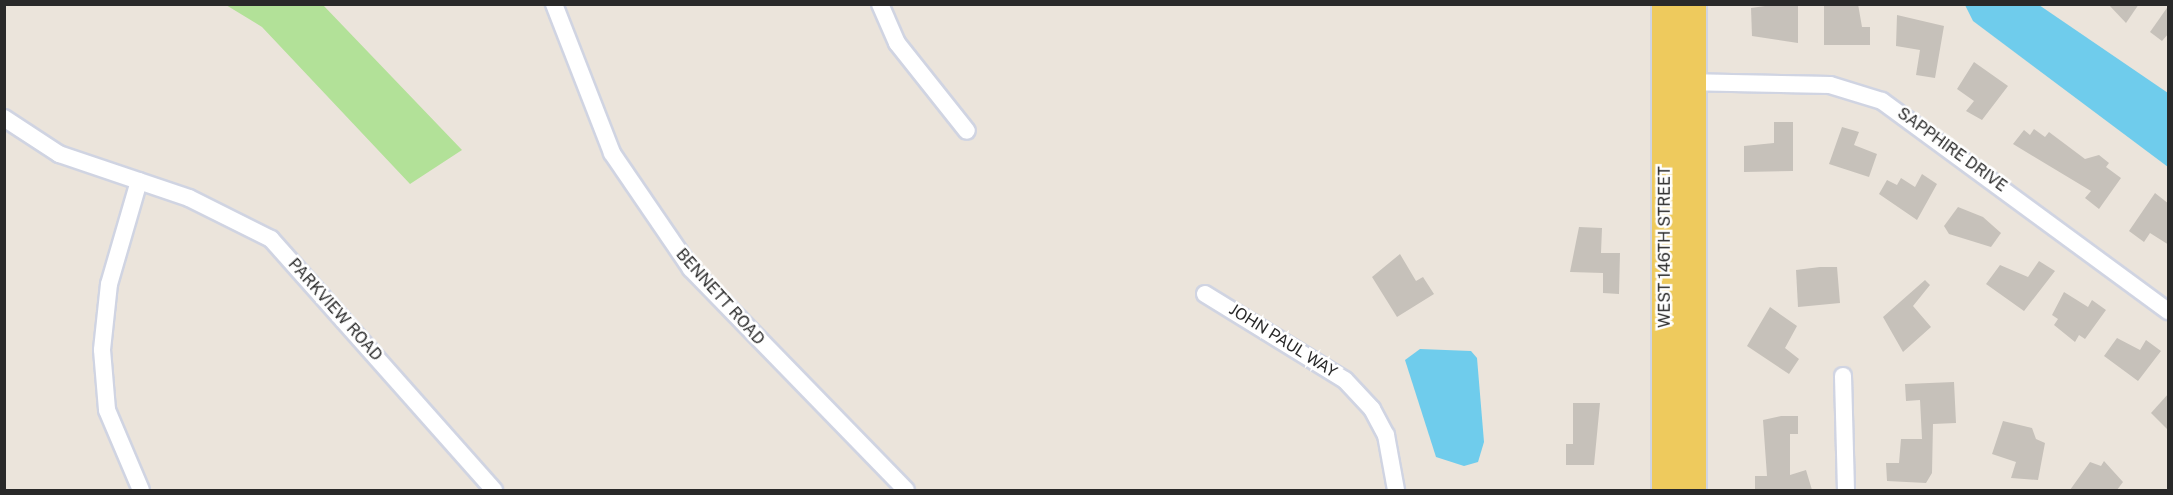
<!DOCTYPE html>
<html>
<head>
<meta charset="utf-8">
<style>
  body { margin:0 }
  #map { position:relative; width:2173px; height:495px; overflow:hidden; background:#ebe4db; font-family:"Public Sans",sans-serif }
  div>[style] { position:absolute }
  .green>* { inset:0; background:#b2e198 }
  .water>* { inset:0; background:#6fccec }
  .building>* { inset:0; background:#c6c1ba }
  .roads { filter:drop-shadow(2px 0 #d0d4e2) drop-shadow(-2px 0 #d0d4e2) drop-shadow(0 2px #d0d4e2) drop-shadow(0 -2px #d0d4e2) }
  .street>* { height:16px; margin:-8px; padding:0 8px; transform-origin:8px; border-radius:8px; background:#fff }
  .primary>* { height:27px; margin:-13.5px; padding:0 13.5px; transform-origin:13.5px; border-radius:13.5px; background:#eeca5d }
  span { translate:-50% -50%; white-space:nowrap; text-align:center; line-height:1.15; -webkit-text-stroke:5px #fff; paint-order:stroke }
  .street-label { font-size:16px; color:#292929 }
  .frame { position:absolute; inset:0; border:6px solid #292929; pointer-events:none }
</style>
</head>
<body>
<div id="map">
  <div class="green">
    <i style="clip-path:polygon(226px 5px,323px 5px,462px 150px,410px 184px,262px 27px)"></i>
  </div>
  <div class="water">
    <i style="clip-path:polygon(1965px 5px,2039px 5px,2168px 93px,2168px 167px,1973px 21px)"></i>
    <i style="clip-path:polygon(1420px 349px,1471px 351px,1477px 358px,1484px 442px,1478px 462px,1464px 466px,1436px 457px,1405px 360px)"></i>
  </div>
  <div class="building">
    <i style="clip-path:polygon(1779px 4px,1798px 4px,1798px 43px,1752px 36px,1751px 8px)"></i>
    <i style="clip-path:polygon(1824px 4px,1858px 4px,1862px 27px,1870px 27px,1870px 45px,1824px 45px)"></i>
    <i style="clip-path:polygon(2108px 4px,2139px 4px,2126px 23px)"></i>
    <i style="clip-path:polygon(2169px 5px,2169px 33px,2162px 41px,2150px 32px)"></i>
    <i style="clip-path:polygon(1897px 15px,1944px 26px,1935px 78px,1916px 75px,1920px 50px,1896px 46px)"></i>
    <i style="clip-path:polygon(1974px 62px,2008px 86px,1982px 120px,1966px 111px,1974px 101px,1957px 89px)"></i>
    <i style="clip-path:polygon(1774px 122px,1793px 122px,1793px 171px,1744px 172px,1744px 146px,1774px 143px)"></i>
    <i style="clip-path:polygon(1842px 127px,1859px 132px,1854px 145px,1877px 154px,1869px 177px,1829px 164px)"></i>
    <i style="clip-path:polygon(2034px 129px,2045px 137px,2049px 132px,2085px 159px,2099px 155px,2109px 163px,2106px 167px,2121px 178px,2099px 209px,2085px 198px,2091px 191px,2013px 144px,2024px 130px,2030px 135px)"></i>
    <i style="clip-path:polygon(1922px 174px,1937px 184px,1917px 220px,1879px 194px,1887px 180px,1897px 185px,1901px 178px,1915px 187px)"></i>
    <i style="clip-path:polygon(2155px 193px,2169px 204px,2169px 245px,2150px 233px,2144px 242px,2129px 231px)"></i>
    <i style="clip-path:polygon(1958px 207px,1983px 217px,2001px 233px,1991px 247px,1949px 234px,1944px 226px)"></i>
    <i style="clip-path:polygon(1579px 227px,1602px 228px,1601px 253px,1620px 253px,1619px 294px,1603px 293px,1603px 273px,1570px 272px)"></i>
    <i style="clip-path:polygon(1400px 254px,1416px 281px,1423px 277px,1434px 294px,1397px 317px,1372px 277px)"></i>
    <i style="clip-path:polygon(2039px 261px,2055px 271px,2024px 311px,1986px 284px,2000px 265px,2028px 277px)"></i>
    <i style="clip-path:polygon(1820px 267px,1837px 267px,1840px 303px,1798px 307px,1796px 270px)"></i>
    <i style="clip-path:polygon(1925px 280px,1930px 285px,1913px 306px,1931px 327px,1903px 352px,1883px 317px)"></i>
    <i style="clip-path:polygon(2064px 292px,2088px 307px,2092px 300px,2106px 310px,2085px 339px,2079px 335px,2075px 342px,2054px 325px,2058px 319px,2052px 315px)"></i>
    <i style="clip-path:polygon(1770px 307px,1797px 326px,1785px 348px,1799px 359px,1789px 374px,1747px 346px)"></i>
    <i style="clip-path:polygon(2117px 338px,2140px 350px,2146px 340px,2161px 351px,2138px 381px,2104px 356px)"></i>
    <i style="clip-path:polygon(1954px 382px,1956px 423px,1933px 424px,1932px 473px,1926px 483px,1887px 481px,1886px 463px,1899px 463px,1901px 439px,1922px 439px,1920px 400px,1906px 401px,1905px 384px)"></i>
    <i style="clip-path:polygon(2169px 393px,2169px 431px,2151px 413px)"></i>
    <i style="clip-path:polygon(1573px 403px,1600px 403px,1594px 465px,1566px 465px,1566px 444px,1573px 444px)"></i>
    <i style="clip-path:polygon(1781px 416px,1798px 416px,1798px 434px,1790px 434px,1790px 475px,1806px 470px,1812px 490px,1755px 490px,1755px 476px,1767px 476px,1763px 420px)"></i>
    <i style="clip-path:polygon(2003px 421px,2032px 428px,2036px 439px,2045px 443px,2038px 480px,2011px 478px,2016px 462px,1992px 454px)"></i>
    <i style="clip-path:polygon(2104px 461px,2123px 482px,2117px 490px,2070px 490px,2090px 462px,2101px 466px)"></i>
  </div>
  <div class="roads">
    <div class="street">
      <i style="left:554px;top:4px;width:160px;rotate:68.7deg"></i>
      <i style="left:612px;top:153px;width:140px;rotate:55.7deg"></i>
      <i style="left:691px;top:269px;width:308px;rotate:45.8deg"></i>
      <i style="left:880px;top:4px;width:43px;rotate:66.4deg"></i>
      <i style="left:897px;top:43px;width:112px;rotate:51.5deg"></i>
      <i style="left:1683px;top:82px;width:147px;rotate:1.2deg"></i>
      <i style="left:1830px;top:85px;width:54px;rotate:17.1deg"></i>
      <i style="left:1882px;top:101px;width:355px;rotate:36.3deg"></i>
      <i style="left:4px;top:118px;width:66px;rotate:33.2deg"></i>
      <i style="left:59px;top:154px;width:137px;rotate:18.7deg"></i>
      <i style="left:189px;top:198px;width:92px;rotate:26.6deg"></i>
      <i style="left:271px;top:239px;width:336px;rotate:48.4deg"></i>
      <i style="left:139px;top:181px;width:107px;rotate:106.2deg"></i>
      <i style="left:109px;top:284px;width:66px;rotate:96.1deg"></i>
      <i style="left:102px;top:350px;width:60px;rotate:85.2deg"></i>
      <i style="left:107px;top:410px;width:87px;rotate:67deg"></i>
      <i style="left:1205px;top:294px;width:164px;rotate:31.6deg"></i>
      <i style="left:1345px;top:380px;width:40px;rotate:47deg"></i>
      <i style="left:1372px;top:409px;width:30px;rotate:62deg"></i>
      <i style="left:1386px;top:435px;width:56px;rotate:79.7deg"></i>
      <i style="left:1843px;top:376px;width:114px;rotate:88.5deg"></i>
    </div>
    <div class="primary">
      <i style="left:1665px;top:4px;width:486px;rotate:90deg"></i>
      <i style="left:1692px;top:4px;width:486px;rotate:90deg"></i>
    </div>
  </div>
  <div class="street-label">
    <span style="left:1952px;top:150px;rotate:36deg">SAPPHIRE DRIVE</span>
    <span style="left:1665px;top:247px;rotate:-90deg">WEST 146TH STREET</span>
    <span style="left:720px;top:297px;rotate:48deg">BENNETT ROAD</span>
    <span style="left:335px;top:310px;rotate:48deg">PARKVIEW ROAD</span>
    <span style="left:1283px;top:341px;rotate:32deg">JOHN PAUL WAY</span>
  </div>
  <div class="frame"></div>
</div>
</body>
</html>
